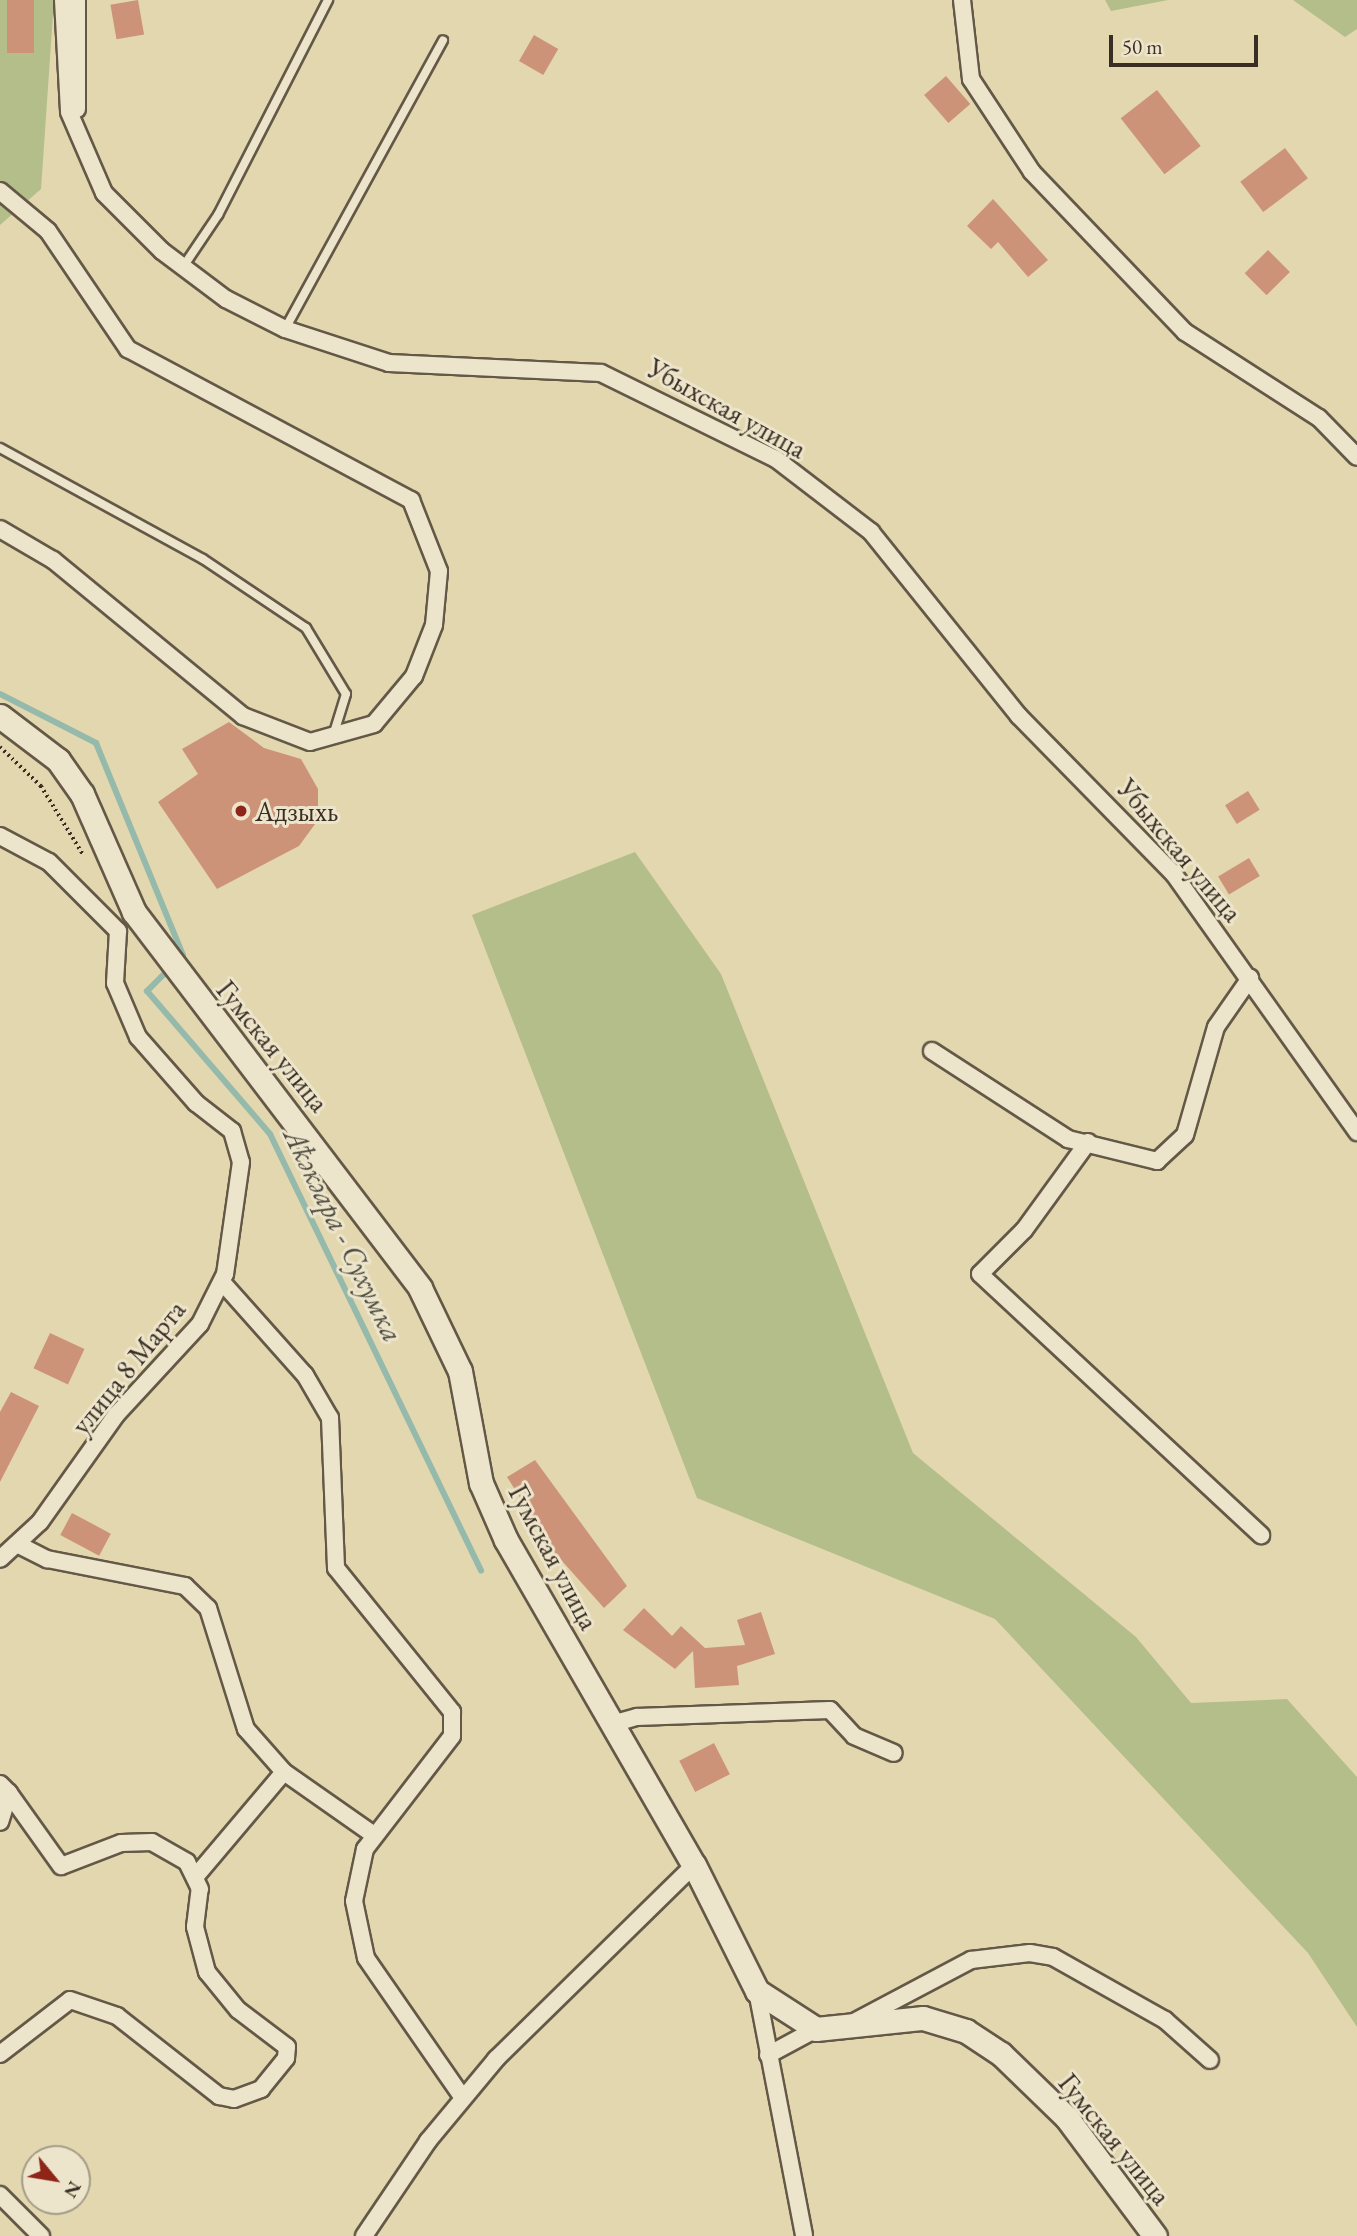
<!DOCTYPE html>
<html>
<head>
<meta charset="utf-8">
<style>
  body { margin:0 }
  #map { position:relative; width:1357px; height:2236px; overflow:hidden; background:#e3d7af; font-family:"EB Garamond",serif }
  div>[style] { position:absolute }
  .green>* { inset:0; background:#b4be8a }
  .stream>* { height:6px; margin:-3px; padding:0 3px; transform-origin:3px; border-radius:3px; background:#95baab }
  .building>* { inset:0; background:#cd9379; transform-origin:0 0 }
  .path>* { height:3.5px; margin-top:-1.75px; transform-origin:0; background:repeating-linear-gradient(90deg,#3a2e24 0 2px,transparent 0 5.5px) }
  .roads { filter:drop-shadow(2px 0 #645847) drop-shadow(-2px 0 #645847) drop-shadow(0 2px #645847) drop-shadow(0 -2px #645847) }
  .lane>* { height:8px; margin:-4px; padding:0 4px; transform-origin:4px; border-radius:4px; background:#ede5cb }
  .street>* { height:16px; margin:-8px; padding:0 8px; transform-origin:8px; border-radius:8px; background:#ede5cb }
  .secondary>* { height:23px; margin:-11.5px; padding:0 11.5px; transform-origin:11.5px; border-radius:11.5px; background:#ede5cb }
  .dots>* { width:19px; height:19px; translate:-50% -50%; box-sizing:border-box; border:4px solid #ede5cb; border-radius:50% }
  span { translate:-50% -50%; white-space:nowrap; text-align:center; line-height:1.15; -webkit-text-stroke:6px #ede5cb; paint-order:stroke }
  .street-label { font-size:28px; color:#3a2e24 }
  .poi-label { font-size:28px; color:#3a2e24 }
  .left { translate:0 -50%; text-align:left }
  .water-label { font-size:30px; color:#4c4a3f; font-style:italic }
  .north { position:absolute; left:21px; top:2145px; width:70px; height:70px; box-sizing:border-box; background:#ede5cb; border:2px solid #a59c88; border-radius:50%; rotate:120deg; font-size:19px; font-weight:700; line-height:28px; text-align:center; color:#3a2e24 }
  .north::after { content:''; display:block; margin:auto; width:24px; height:32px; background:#8f2418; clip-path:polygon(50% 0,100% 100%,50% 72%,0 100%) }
  .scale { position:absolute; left:1109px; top:35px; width:149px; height:32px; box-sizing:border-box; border:4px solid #3a2e24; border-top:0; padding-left:9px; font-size:21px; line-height:24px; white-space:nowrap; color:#3a2e24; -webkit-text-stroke:5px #ede5cb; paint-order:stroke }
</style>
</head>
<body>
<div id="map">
  <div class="green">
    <i style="clip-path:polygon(0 0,54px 0,41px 189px,0 225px)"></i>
    <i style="clip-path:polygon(1105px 0,1168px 0,1111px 11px)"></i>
    <i style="clip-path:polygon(1293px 0,1357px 0,1357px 29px,1345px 37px)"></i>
    <i style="clip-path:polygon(635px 852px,721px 974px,913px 1453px,1136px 1637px,1191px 1703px,1287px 1699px,1357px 1777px,1357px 2027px,1308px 1953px,995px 1619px,697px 1498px,472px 915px)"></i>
  </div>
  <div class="stream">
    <i style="left:0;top:694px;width:108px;rotate:27deg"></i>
    <i style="left:96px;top:743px;width:229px;rotate:67.7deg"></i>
    <i style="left:183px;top:955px;width:51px;rotate:135deg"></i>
    <i style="left:147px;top:991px;width:189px;rotate:49.3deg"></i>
    <i style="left:270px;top:1134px;width:485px;rotate:64.2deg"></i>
  </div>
  <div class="building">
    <i style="left:7px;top:0;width:27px;height:53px"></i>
    <i style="left:138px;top:0;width:35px;height:28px;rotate:80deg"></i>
    <i style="left:534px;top:35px;width:28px;height:30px;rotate:30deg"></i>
    <i style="left:946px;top:76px;width:37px;height:29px;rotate:49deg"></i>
    <i style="left:1157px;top:90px;width:71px;height:46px;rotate:52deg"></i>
    <i style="left:1285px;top:148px;width:38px;height:56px;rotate:53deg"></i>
    <i style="clip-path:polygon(993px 199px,1048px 260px,1028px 277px,998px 242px,991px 249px,967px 226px)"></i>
    <i style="left:1268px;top:250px;width:31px;height:33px;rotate:45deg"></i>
    <i style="clip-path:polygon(229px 722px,264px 748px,301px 759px,318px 789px,318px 820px,299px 846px,217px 889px,158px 802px,198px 774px,182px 749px)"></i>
    <i style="left:1248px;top:791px;width:22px;height:27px;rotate:58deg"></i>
    <i style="left:1249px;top:858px;width:21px;height:36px;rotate:59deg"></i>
    <i style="left:50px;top:1333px;width:38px;height:39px;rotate:25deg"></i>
    <i style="clip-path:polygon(11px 1392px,39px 1406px,0 1482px,0 1412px)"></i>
    <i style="clip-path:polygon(535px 1460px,627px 1586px,604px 1608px,554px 1552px,507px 1477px)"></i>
    <i style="left:72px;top:1513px;width:44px;height:25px;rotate:28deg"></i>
    <i style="clip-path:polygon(644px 1608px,672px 1636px,681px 1626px,705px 1648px,745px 1645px,737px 1620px,761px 1612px,775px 1654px,737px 1666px,739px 1685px,695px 1688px,693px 1651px,675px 1669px,623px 1630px)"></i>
    <i style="left:714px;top:1743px;width:35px;height:39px;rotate:63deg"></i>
  </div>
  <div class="path">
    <i style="left:0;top:747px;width:57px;rotate:43.6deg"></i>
    <i style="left:41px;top:786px;width:82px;rotate:58.4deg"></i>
  </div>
  <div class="roads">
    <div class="lane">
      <i style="left:183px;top:267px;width:63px;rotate:-56.1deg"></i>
      <i style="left:218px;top:215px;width:242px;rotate:-62.9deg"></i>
      <i style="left:285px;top:329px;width:329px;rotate:-61.3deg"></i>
      <i style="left:0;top:448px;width:231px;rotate:28.7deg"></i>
      <i style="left:203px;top:559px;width:124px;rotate:33.8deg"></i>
      <i style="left:306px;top:628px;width:77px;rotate:58.8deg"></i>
      <i style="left:346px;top:694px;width:44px;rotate:107.2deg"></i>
    </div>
    <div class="street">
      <i style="left:63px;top:0;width:112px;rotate:86.9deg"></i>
      <i style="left:69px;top:112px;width:88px;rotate:66.6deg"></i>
      <i style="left:104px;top:193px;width:82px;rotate:45deg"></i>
      <i style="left:162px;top:251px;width:80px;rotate:36.9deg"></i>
      <i style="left:226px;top:299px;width:66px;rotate:27deg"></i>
      <i style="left:285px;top:329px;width:109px;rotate:18.1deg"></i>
      <i style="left:389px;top:363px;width:212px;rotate:2.7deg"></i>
      <i style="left:601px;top:373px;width:195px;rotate:26.2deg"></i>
      <i style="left:776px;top:459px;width:120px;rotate:37.5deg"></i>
      <i style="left:871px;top:532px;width:236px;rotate:51.2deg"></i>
      <i style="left:1019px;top:716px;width:220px;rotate:45.6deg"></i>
      <i style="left:1173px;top:873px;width:318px;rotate:54.6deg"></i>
      <i style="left:77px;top:0;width:109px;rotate:90deg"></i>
      <i style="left:962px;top:0;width:80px;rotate:83.5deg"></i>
      <i style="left:971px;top:79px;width:111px;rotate:56.7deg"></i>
      <i style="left:1032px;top:172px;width:221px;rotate:46.3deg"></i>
      <i style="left:1185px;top:332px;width:159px;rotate:32.7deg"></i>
      <i style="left:1319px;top:418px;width:54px;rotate:45.7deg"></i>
      <i style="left:0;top:191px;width:62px;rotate:39.8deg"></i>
      <i style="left:48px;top:231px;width:143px;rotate:55.9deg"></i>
      <i style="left:128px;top:349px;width:321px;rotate:28.1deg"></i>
      <i style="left:411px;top:500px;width:76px;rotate:68.5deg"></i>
      <i style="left:439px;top:571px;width:54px;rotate:95.3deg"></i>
      <i style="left:434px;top:625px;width:55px;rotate:111.4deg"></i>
      <i style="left:414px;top:676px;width:62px;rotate:129.8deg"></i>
      <i style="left:374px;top:724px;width:66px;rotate:164.3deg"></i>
      <i style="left:310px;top:742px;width:72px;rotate:-158.8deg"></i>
      <i style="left:243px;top:716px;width:246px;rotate:-140.6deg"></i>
      <i style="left:53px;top:560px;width:61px;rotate:-149.7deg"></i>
      <i style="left:0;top:836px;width:55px;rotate:28deg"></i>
      <i style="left:49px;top:862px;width:98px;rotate:45deg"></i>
      <i style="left:118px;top:931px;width:52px;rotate:93.3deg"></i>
      <i style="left:115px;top:983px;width:59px;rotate:66.9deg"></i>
      <i style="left:138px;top:1037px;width:88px;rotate:48.7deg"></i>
      <i style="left:196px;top:1103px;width:46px;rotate:37.9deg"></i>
      <i style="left:232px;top:1131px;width:32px;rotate:74deg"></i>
      <i style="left:241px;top:1162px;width:113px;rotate:98.1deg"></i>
      <i style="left:225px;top:1274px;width:56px;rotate:116.6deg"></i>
      <i style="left:200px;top:1324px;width:124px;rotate:132.7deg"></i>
      <i style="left:116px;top:1415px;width:131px;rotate:125.4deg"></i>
      <i style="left:40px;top:1522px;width:54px;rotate:137.2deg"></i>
      <i style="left:932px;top:1051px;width:162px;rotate:32.9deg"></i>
      <i style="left:1068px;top:1139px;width:92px;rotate:13.9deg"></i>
      <i style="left:1157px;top:1161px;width:38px;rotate:-43deg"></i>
      <i style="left:1185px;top:1135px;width:112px;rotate:-74deg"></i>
      <i style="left:1216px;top:1027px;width:60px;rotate:-55.2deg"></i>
      <i style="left:1088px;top:1142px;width:109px;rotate:126deg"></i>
      <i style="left:1024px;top:1230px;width:62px;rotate:135deg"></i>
      <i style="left:980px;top:1274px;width:384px;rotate:42.9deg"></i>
      <i style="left:222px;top:1282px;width:125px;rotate:48.3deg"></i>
      <i style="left:305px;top:1375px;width:50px;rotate:59.8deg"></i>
      <i style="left:330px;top:1418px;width:150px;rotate:87.7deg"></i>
      <i style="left:336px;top:1568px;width:185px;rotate:51.1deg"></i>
      <i style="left:452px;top:1712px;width:24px;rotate:90deg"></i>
      <i style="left:452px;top:1736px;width:143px;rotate:127.6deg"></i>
      <i style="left:365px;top:1849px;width:53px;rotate:101.9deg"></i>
      <i style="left:354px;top:1901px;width:58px;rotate:78.1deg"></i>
      <i style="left:366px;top:1958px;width:170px;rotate:55.3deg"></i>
      <i style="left:17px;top:1544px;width:34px;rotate:27deg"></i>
      <i style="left:47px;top:1559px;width:141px;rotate:11.1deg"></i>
      <i style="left:185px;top:1586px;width:32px;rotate:44deg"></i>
      <i style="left:208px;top:1608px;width:127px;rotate:72.6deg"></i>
      <i style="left:246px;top:1729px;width:57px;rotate:48.5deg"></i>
      <i style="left:284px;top:1772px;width:110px;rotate:35deg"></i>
      <i style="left:612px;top:1724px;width:26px;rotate:-16deg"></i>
      <i style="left:637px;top:1717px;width:193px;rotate:-2.1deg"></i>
      <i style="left:830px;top:1710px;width:35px;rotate:47deg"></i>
      <i style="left:854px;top:1736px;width:43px;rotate:23deg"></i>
      <i style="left:0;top:1784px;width:13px;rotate:45deg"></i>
      <i style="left:9px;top:1793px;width:30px;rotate:107deg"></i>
      <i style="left:196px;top:1876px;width:136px;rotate:-49.8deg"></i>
      <i style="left:757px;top:1991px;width:249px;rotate:79.1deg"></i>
      <i style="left:852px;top:2023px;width:135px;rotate:-27.9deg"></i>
      <i style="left:971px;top:1960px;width:59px;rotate:-6.8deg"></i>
      <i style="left:1030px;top:1953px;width:23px;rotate:10deg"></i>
      <i style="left:1053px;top:1957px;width:129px;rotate:29.4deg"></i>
      <i style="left:1165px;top:2020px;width:60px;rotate:41.6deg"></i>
      <i style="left:0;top:2054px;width:88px;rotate:-37.6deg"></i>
      <i style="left:70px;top:2000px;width:50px;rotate:18.8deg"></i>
      <i style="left:117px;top:2016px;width:130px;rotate:38.1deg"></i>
      <i style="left:219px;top:2096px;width:15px;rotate:11deg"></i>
      <i style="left:234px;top:2099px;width:29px;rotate:-20deg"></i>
      <i style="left:261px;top:2089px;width:40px;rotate:-51deg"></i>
      <i style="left:286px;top:2058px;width:11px;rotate:-85deg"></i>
      <i style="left:287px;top:2047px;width:61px;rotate:-142.9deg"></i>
      <i style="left:238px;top:2010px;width:49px;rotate:-129.2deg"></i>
      <i style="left:207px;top:1972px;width:47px;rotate:-104.9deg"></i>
      <i style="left:195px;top:1927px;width:38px;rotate:-83deg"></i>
      <i style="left:200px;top:1889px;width:30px;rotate:-116deg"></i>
      <i style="left:187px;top:1862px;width:40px;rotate:-150.3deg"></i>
      <i style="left:152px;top:1842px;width:31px;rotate:178deg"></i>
      <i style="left:121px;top:1843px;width:64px;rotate:159deg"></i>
      <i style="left:61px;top:1866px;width:90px;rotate:-125.5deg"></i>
      <i style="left:768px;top:2055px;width:55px;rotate:-28.4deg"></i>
      <i style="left:0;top:2195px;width:58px;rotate:45deg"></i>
      <i style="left:364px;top:2236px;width:115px;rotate:-56deg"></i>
      <i style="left:428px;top:2141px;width:107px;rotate:-50.3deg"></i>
      <i style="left:496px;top:2059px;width:277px;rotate:-44.4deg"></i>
    </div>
    <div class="secondary">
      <i style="left:0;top:716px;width:73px;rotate:37.2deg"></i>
      <i style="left:58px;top:760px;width:42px;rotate:54.8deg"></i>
      <i style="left:82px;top:794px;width:129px;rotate:66.2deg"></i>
      <i style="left:134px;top:912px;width:472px;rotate:52.7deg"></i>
      <i style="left:420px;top:1288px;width:92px;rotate:64.3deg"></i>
      <i style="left:460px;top:1371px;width:114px;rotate:79.4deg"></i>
      <i style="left:481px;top:1483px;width:62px;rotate:66.3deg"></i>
      <i style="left:506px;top:1540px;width:375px;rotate:60deg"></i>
      <i style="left:694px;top:1865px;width:141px;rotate:63.4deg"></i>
      <i style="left:757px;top:1991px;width:70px;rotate:32.8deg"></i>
      <i style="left:816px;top:2029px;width:108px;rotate:-5.9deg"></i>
      <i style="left:923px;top:2018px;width:45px;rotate:16.8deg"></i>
      <i style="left:966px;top:2031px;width:42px;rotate:33.3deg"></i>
      <i style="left:1001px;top:2054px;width:92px;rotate:44.1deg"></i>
      <i style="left:1067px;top:2118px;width:147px;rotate:53.3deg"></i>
    </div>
  </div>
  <div class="dots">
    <i style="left:241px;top:811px;background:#8f2418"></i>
  </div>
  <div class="street-label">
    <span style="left:727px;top:408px;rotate:29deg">Убыхская улица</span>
    <span style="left:1180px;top:850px;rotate:50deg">Убыхская улица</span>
    <span style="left:273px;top:1046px;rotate:51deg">Гумская улица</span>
    <span style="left:128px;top:1367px;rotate:-51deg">улица 8 Марта</span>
    <span style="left:554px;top:1557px;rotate:62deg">Гумская улица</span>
    <span style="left:1115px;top:2139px;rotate:51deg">Гумская улица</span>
  </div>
  <div class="poi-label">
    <span class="left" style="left:255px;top:811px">Адзыхь</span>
  </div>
  <div class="water-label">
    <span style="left:343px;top:1235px;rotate:64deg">Аҟәкәара - Сухумка</span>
  </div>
  <div class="north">N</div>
  <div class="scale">50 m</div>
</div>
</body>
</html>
